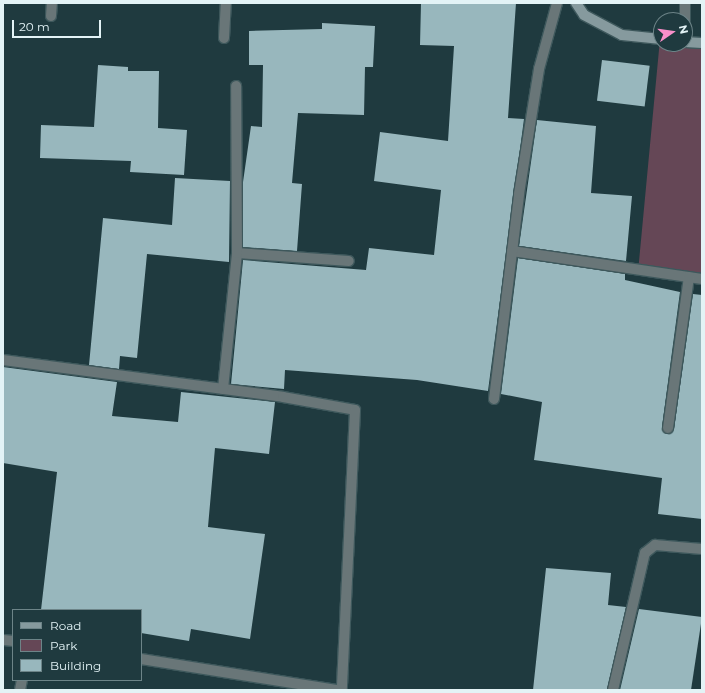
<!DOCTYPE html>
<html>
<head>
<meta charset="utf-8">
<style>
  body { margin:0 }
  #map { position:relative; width:705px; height:693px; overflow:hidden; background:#1f3a3f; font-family:Montserrat,sans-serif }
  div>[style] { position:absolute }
  .green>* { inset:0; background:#654756 }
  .building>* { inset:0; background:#98b7bd; transform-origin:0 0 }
  .roads { filter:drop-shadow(1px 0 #3e585c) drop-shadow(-1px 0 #3e585c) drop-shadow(0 1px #3e585c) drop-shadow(0 -1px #3e585c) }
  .street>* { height:10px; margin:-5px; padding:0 5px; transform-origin:5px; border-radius:5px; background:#697678 }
  .secondary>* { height:10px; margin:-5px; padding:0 5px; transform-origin:5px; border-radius:5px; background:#869a9e }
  span { translate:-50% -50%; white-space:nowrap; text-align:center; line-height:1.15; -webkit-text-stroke:4px #1f3a3f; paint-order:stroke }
  .frame { position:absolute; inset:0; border:4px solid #e3f3f6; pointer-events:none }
  .legend { position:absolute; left:12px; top:609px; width:130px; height:72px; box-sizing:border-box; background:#1f3a3f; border:1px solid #6d8488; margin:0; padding:5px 7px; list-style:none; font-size:12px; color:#e3f3f6 }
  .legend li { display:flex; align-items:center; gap:8px; height:20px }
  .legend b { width:20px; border:1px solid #6d8488 }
  .north { position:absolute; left:653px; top:12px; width:40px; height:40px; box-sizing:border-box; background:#1f3a3f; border:1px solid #6d8488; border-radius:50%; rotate:77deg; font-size:11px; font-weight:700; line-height:16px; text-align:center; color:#e3f3f6 }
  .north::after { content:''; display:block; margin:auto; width:14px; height:18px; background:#f98fc9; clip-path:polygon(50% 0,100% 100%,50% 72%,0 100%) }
  .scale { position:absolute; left:12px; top:20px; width:89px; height:18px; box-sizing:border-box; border:2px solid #e3f3f6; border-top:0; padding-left:5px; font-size:12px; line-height:14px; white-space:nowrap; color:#e3f3f6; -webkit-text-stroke:3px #1f3a3f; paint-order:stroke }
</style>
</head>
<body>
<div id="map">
  <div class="green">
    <i style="clip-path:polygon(660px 39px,661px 44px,702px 43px,702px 279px,638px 272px)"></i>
  </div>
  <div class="building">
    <i style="clip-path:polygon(421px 3px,516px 3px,508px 118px,524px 119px,488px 391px,417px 380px,285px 370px,284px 389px,231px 384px,243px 260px,366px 270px,369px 248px,434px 255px,441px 190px,374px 181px,380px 132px,448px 141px,454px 46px,420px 45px)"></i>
    <i style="clip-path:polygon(322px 23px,375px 26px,373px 67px,365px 67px,364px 115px,298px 113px,292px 183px,302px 184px,297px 251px,243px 247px,243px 182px,251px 126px,262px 127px,263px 65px,249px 65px,249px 31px,322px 29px)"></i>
    <i style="left:602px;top:60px;width:48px;height:41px;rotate:7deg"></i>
    <i style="clip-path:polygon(98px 65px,128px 67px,128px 71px,159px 71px,158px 128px,187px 130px,184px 175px,130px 172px,131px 161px,40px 158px,41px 125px,94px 127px)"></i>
    <i style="clip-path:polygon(537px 120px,596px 126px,591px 193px,632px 196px,626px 261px,519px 246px)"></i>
    <i style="clip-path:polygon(175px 178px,230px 181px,229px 262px,147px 254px,137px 358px,120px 356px,119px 369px,89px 365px,103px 218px,172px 225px)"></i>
    <i style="clip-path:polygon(518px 258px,625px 274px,625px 280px,680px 292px,662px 427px,667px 434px,674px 429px,693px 294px,702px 295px,702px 519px,658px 514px,662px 478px,534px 460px,542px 402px,501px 394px)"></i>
    <i style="clip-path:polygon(3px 367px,117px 382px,112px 416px,178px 422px,181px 392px,275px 402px,269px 454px,215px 448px,208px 527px,265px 534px,250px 639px,191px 629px,189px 641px,141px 633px,141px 610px,41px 610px,57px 472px,3px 463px)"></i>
    <i style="clip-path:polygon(546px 568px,611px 573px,608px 605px,626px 607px,607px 690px,533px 690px)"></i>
    <i style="clip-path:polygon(639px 609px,702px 617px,691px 690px,620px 690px)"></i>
  </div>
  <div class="roads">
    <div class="street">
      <i style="left:51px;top:16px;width:13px;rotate:-86deg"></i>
      <i style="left:685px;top:20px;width:17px;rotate:-90deg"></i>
      <i style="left:224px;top:38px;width:35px;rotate:-87deg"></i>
      <i style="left:512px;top:251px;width:192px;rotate:8.4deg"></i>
      <i style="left:237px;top:253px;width:112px;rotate:4.1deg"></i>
      <i style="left:3px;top:360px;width:282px;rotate:7.5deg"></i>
      <i style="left:283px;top:397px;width:73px;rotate:10.2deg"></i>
      <i style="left:355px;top:410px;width:280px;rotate:92.7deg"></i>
      <i style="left:223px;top:389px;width:137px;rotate:-84.1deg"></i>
      <i style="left:237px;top:253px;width:167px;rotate:-90.3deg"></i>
      <i style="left:494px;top:399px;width:207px;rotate:-83deg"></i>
      <i style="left:519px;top:194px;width:127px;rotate:-80.9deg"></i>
      <i style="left:539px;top:69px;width:68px;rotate:-74.7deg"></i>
      <i style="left:668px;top:428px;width:152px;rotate:-82.1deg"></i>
      <i style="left:3px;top:640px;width:10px;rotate:6deg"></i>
      <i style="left:141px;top:659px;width:198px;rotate:9deg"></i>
      <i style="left:20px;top:690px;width:10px;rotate:-79deg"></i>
      <i style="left:613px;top:690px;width:141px;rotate:-76.9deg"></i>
      <i style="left:645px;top:553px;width:13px;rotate:-39deg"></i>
      <i style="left:655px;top:545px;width:47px;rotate:4.9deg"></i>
    </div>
    <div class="secondary">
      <i style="left:576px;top:3px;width:14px;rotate:56deg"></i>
      <i style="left:584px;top:15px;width:43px;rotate:27.8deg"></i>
      <i style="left:622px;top:35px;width:39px;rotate:6deg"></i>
      <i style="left:685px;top:42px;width:17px;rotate:3deg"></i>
    </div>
  </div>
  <div class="frame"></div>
  <ul class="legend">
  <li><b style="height:5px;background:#869a9e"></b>Road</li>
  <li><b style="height:11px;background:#654756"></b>Park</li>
  <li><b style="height:11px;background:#98b7bd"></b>Building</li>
  </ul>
  <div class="north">N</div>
  <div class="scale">20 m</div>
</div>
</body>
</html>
